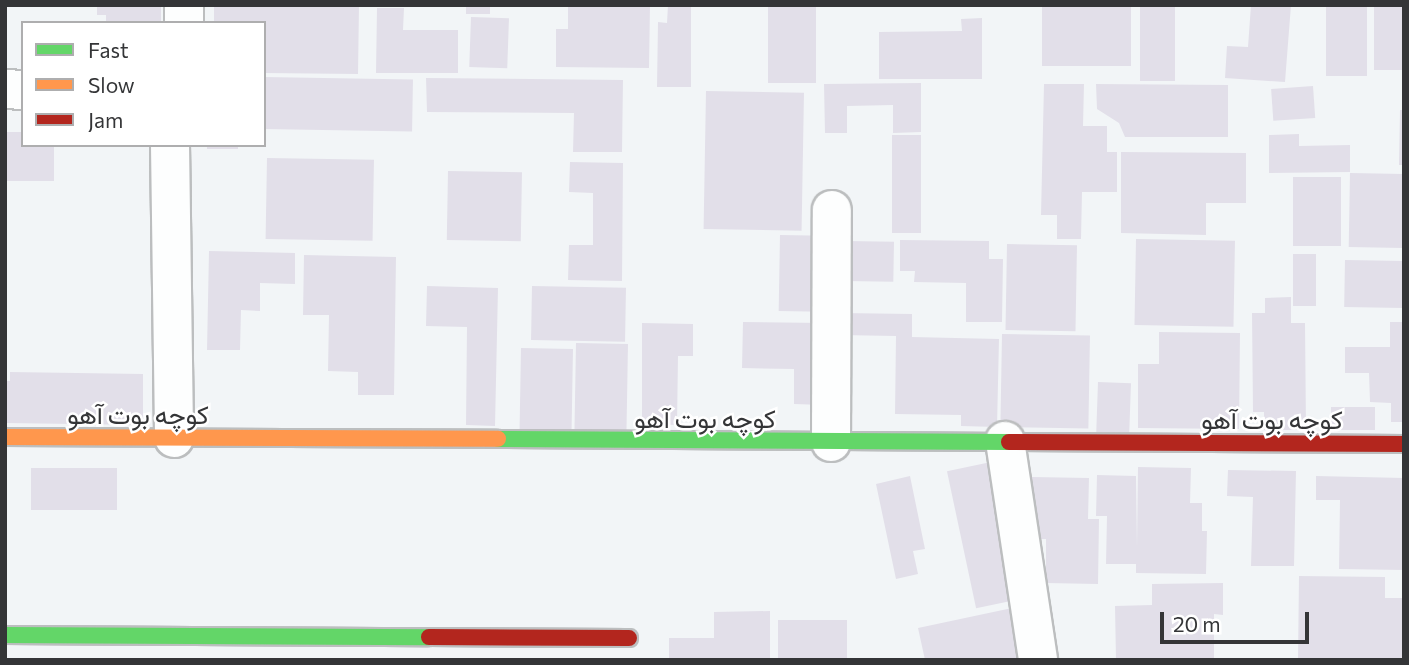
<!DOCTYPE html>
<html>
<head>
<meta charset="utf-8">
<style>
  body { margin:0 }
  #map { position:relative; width:1409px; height:665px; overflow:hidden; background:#f2f5f7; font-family:Commissioner,Vazirmatn,sans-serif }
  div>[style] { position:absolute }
  .building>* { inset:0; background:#e2dfe9; transform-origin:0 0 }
  .roads { filter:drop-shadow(2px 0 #bcbebf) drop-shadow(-2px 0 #bcbebf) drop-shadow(0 2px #bcbebf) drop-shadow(0 -2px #bcbebf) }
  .street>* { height:38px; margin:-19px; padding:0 19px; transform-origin:19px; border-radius:19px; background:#fdfefe }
  .fast>* { height:16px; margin:-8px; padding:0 8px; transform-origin:8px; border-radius:8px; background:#63d668 }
  .slow>* { height:16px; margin:-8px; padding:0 8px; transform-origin:8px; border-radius:8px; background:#ff974d }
  .jam>* { height:16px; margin:-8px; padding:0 8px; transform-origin:8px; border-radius:8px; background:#b3261e }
  span { translate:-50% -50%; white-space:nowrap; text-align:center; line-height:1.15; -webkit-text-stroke:5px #fff; paint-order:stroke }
  .street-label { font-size:26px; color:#343537 }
  .frame { position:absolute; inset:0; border:7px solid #343537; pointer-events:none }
  .legend { position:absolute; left:21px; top:21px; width:245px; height:126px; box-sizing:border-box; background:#fff; border:2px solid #aeaeaf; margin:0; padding:9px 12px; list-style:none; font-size:21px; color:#343537 }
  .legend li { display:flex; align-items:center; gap:14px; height:35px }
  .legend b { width:35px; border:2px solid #aeaeaf }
  .scale { position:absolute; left:1160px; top:612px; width:149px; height:32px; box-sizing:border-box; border:4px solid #343537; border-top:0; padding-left:9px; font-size:21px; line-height:24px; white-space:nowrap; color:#343537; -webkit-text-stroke:5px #fff; paint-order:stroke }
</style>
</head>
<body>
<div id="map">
  <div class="building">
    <i style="clip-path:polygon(97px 5px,161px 5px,161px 23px,106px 23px,106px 15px,97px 15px)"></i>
    <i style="clip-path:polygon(214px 5px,359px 5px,358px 74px,264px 73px,264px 23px,214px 23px)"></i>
    <i style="left:466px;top:5px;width:24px;height:9px"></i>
    <i style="clip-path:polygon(568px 5px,650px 5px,649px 68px,556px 67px,556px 29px,568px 29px)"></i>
    <i style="clip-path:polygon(668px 5px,691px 7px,691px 87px,657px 87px,658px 22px,667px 23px)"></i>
    <i style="left:768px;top:5px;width:48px;height:78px"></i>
    <i style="left:1042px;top:5px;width:89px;height:61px"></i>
    <i style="left:1140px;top:5px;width:35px;height:76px"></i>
    <i style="clip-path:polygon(1251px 5px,1291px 5px,1285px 82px,1225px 78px,1227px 46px,1248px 47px)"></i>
    <i style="left:1326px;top:5px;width:41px;height:71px"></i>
    <i style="left:1374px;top:5px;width:30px;height:65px"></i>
    <i style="clip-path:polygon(377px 8px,404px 8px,403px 30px,458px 30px,458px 73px,376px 73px)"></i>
    <i style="left:471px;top:17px;width:38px;height:50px;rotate:2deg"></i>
    <i style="clip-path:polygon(982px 18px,982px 79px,879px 79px,879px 32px,962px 31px,961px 19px)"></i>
    <i style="left:264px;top:77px;width:149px;height:52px;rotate:1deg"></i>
    <i style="clip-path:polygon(426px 78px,623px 80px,622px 152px,573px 152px,574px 113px,427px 112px)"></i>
    <i style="clip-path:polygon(921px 83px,921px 132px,893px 133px,893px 105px,847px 106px,847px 133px,825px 133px,824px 84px)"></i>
    <i style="clip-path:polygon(1044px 84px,1084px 84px,1083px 126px,1107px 126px,1107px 152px,1117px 152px,1117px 192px,1082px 192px,1081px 239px,1057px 239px,1057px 215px,1041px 215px)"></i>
    <i style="clip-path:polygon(1096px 84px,1228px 85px,1228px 137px,1125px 137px,1119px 123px,1097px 109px)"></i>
    <i style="left:1313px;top:86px;width:32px;height:42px;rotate:86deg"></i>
    <i style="left:706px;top:91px;width:98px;height:138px;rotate:1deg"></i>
    <i style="clip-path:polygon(1400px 110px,1404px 110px,1404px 165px,1399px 165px)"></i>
    <i style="clip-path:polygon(5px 132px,23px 132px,23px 145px,54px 145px,54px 181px,5px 181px)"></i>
    <i style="clip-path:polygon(1299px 134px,1299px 146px,1350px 145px,1350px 172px,1269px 173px,1269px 135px)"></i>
    <i style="left:892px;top:135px;width:29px;height:98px"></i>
    <i style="left:207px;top:145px;width:31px;height:4px"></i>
    <i style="clip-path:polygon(1121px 152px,1246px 153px,1246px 203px,1206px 203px,1206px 235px,1121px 233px)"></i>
    <i style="left:267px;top:158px;width:107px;height:81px;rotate:1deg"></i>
    <i style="clip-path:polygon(570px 162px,623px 163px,622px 281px,568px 280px,569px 245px,593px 245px,593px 193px,569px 192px)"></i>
    <i style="left:448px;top:171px;width:74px;height:69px;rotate:1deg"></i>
    <i style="left:1350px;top:173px;width:54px;height:74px;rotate:1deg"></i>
    <i style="left:1293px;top:177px;width:48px;height:69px"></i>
    <i style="left:780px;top:235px;width:44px;height:76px;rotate:1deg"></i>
    <i style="left:1136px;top:239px;width:99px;height:86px;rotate:1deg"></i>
    <i style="clip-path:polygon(900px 240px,989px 241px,989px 259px,1003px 259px,1002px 322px,966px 322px,966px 283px,914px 282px,915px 271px,900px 271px)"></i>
    <i style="left:846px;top:241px;width:48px;height:40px;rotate:1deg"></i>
    <i style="left:1007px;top:244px;width:70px;height:86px;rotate:1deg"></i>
    <i style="clip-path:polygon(209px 251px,295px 253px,295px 284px,260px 283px,260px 311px,241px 310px,240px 350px,207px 350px)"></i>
    <i style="left:1293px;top:254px;width:23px;height:52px"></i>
    <i style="clip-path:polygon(304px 255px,396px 257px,394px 395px,358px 395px,358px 372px,328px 371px,329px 315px,303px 315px)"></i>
    <i style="left:1345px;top:260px;width:59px;height:47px;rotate:1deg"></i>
    <i style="clip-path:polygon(427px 286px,498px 288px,495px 426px,466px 425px,467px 327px,426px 326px)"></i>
    <i style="left:532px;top:286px;width:94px;height:54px;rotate:1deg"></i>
    <i style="clip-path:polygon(1291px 297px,1291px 323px,1305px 323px,1306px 430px,1264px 430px,1264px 412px,1253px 412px,1252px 313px,1265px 313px,1265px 298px)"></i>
    <i style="clip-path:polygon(841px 313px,912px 314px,912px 337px,999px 339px,997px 427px,961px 426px,961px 415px,895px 414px,896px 336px,840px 335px)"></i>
    <i style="clip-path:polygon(743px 322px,824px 323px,823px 405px,794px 404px,794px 369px,742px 368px)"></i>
    <i style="clip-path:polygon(1390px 322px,1404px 322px,1404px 422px,1391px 422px,1391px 403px,1370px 402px,1369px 373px,1345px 373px,1345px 347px,1390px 347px)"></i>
    <i style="clip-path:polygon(642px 323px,693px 324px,693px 356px,678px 356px,677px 425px,642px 424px)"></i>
    <i style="clip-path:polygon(1159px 332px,1240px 333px,1239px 429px,1138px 428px,1138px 364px,1159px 364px)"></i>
    <i style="left:1002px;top:334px;width:88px;height:93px;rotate:1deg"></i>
    <i style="left:576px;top:343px;width:52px;height:87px;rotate:1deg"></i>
    <i style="left:521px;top:348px;width:52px;height:82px;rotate:1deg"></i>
    <i style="clip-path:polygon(10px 372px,143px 374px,143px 425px,5px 423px,5px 381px,10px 381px)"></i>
    <i style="left:1098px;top:382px;width:33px;height:50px;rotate:2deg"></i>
    <i style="left:1375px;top:407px;width:23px;height:44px;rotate:90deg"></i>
    <i style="left:991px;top:462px;width:140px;height:45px;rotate:78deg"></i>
    <i style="clip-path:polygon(1138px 467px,1191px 468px,1190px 503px,1202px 503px,1202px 531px,1207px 531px,1206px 574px,1136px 573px,1136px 564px,1106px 564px,1107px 516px,1096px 516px,1097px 475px,1136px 476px,1137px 547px)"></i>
    <i style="left:117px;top:468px;width:42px;height:86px;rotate:90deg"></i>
    <i style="clip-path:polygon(1228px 470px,1296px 471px,1294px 566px,1251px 566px,1253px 497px,1227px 496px)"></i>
    <i style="clip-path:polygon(910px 476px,925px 549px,913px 551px,918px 574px,896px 579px,876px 484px)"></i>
    <i style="clip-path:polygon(1316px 476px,1404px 478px,1404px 570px,1339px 569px,1340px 500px,1316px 500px)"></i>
    <i style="clip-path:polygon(1032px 477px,1089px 478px,1088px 519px,1099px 519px,1098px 584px,1046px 583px,1046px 539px,1031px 539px)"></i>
    <i style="clip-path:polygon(1299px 576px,1385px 577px,1385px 598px,1404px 598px,1404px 660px,1298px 660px)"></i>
    <i style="clip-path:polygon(1223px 583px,1223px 615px,1214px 614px,1214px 660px,1116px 660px,1115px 606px,1152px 605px,1152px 584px)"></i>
    <i style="clip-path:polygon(1021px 606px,1033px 660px,925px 660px,918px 628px)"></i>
    <i style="clip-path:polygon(770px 611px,770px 660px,669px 660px,669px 638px,714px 638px,714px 612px)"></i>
    <i style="left:778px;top:620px;width:69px;height:40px"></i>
  </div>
  <div class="roads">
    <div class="street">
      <i style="left:184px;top:5px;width:18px;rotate:90deg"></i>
      <i style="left:5px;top:89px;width:18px;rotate:3deg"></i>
      <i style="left:170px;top:145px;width:293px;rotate:89.2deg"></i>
      <i style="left:1005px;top:441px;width:221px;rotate:81.4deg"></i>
      <i style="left:831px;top:442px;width:232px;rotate:-89.8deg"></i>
    </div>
    <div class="fast">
      <i style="left:498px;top:439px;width:511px;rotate:0.34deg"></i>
      <i style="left:5px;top:635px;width:424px;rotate:0.3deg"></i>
    </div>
    <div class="slow">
      <i style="left:5px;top:437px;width:493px;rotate:0.2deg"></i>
    </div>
    <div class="jam">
      <i style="left:1009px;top:442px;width:395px;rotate:0.3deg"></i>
      <i style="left:429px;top:637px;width:200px;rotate:0.3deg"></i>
    </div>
  </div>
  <div class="street-label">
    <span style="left:138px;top:414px">کوچه بوت آهو</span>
    <span style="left:705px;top:418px">کوچه بوت آهو</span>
    <span style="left:1272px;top:419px">کوچه بوت آهو</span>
  </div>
  <div class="frame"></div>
  <ul class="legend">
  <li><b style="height:9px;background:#63d668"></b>Fast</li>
  <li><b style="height:9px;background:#ff974d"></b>Slow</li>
  <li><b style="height:9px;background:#b3261e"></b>Jam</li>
  </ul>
  <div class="scale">20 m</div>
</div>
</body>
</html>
